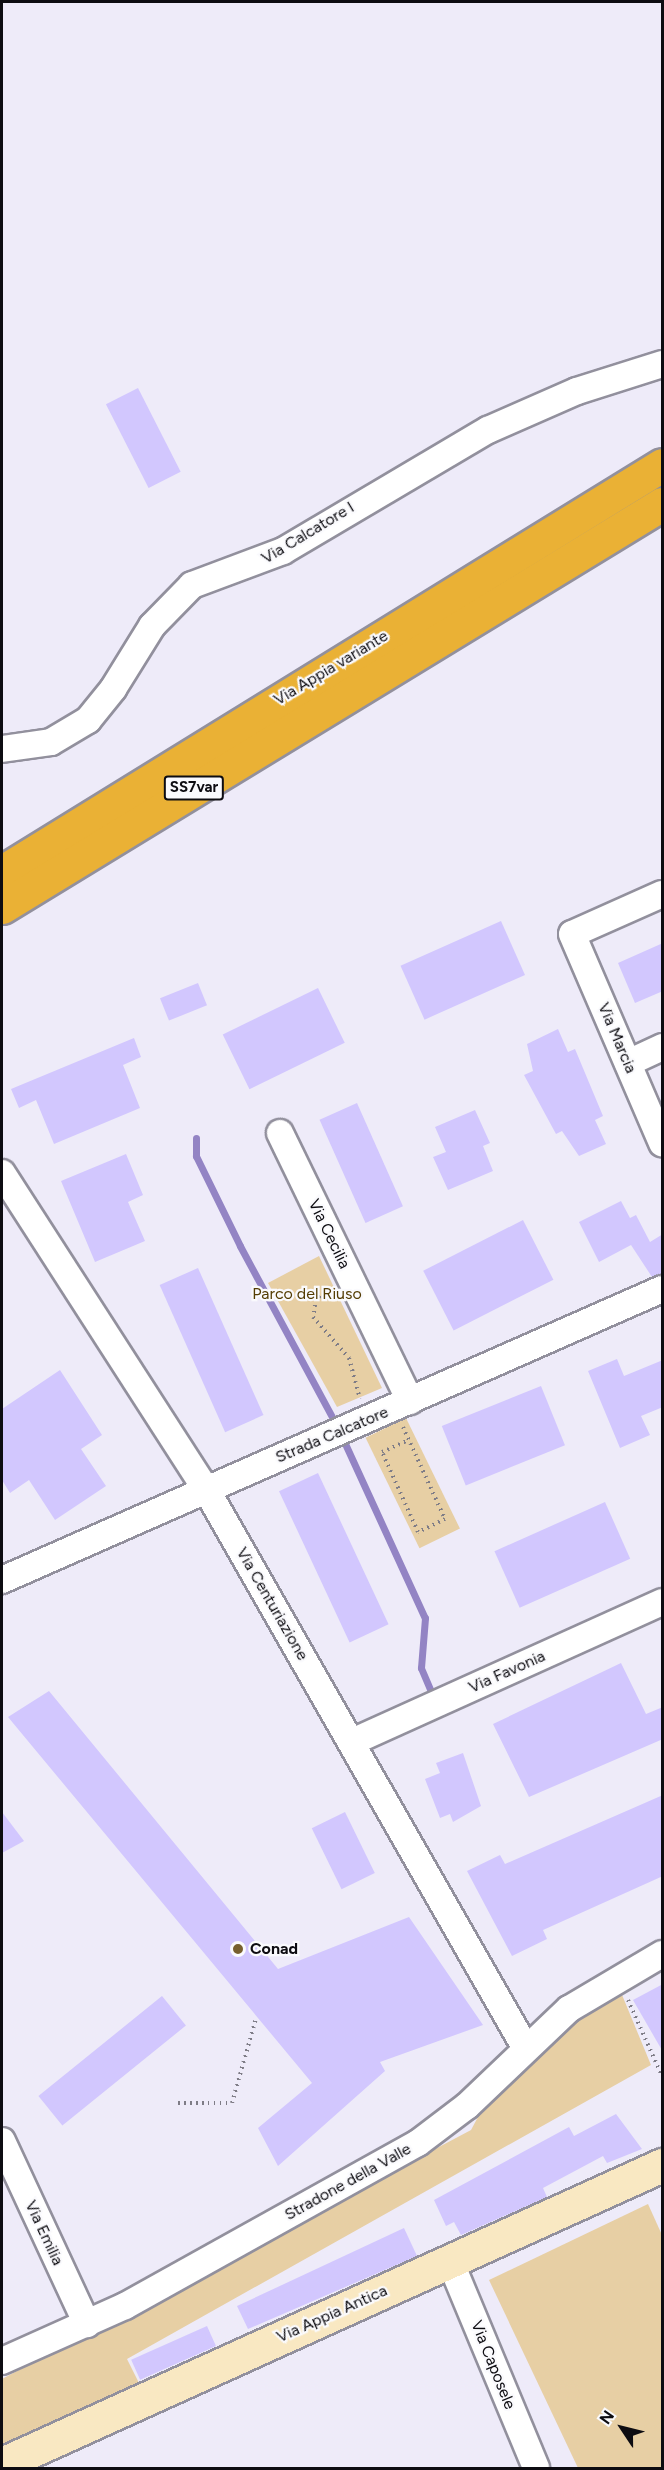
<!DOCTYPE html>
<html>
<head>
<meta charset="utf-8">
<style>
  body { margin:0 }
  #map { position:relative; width:664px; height:2470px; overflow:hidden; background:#eeebf9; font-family:Figtree,sans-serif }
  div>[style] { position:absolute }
  .green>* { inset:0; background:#e7cfa4; transform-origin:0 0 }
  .stream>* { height:7px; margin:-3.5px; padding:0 3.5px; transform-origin:3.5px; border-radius:3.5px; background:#9384c4 }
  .building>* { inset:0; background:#d2c7fe; transform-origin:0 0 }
  .path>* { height:4px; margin-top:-2px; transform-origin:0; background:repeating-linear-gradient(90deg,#7e7c86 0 1.5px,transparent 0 6px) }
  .roads { filter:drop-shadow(2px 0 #92909d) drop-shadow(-2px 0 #92909d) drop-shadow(0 2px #92909d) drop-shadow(0 -2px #92909d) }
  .street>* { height:26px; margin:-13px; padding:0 13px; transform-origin:13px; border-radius:13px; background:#fff }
  .secondary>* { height:33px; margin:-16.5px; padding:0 16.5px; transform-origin:16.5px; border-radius:16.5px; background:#f9e8c2 }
  .highway>* { height:33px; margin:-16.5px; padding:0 16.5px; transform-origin:16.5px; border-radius:16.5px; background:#eab135 }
  .dots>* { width:16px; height:16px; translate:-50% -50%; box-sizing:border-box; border:3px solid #fafafd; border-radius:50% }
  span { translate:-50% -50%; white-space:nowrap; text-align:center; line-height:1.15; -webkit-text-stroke:4.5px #fafafd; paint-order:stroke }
  .shield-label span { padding:2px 4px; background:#fafafd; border:2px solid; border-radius:4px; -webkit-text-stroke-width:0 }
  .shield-label { font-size:15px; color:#0d0c11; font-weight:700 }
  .street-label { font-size:16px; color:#0d0c11 }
  .park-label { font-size:16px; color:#543c03 }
  .poi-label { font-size:16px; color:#0d0c11; font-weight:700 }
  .left { translate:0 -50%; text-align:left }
  .frame { position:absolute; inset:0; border:3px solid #0d0c11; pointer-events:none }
  .north { position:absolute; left:592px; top:2398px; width:60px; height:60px; -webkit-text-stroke:4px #fafafd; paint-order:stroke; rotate:305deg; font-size:16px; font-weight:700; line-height:24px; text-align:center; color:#0d0c11 }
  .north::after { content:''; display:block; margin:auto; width:21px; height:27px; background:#0d0c11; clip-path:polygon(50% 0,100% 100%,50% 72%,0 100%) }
</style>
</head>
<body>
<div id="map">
  <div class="green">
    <i style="clip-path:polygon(319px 1256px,382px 1388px,337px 1407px,268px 1283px)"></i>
    <i style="left:406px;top:1418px;width:123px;height:45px;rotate:64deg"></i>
    <i style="clip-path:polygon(620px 1990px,651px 2065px,127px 2359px,139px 2383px,2px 2445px,2px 2379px,471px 2130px,486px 2102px,558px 2029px)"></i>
    <i style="clip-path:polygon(648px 2204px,662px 2235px,662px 2468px,578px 2468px,489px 2280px)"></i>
  </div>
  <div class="stream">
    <i style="left:196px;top:1138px;width:18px;rotate:90deg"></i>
    <i style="left:196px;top:1156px;width:100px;rotate:63.9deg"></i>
    <i style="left:240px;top:1246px;width:204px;rotate:61.7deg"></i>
    <i style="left:342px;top:1437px;width:199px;rotate:65.4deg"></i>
    <i style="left:425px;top:1618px;width:50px;rotate:94.6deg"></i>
    <i style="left:421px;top:1668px;width:26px;rotate:67deg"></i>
  </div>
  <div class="building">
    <i style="left:138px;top:388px;width:94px;height:36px;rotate:63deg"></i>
    <i style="left:501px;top:921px;width:59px;height:110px;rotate:66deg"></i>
    <i style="clip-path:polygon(663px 943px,663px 991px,635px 1003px,618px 963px)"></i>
    <i style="left:198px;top:983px;width:24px;height:41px;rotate:68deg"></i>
    <i style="left:318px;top:988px;width:61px;height:106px;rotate:64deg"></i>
    <i style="clip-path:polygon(558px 1029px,568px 1052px,575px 1049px,603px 1116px,595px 1120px,606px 1144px,579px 1156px,562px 1131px,556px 1134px,524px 1075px,533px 1071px,527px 1044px)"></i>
    <i style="clip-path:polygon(134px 1038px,141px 1057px,123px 1065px,140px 1108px,54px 1144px,36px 1100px,19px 1108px,11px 1089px)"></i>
    <i style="left:357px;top:1103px;width:113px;height:41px;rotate:66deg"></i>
    <i style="clip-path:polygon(475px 1110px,490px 1143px,483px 1146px,493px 1171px,448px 1190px,433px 1157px,446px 1152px,435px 1127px)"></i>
    <i style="clip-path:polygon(126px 1154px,143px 1195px,128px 1202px,145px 1241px,95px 1262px,61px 1181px)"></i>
    <i style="clip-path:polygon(621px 1201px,630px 1218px,636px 1215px,650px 1242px,663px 1234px,663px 1274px,652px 1277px,631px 1245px,599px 1262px,579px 1222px)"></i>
    <i style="left:523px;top:1220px;width:67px;height:112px;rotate:63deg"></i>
    <i style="left:198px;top:1268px;width:161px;height:42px;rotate:66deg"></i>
    <i style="clip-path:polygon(617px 1359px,624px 1376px,663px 1360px,663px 1407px,641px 1416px,650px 1435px,620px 1448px,588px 1371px)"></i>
    <i style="clip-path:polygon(60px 1370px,102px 1435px,81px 1449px,106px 1486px,55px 1520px,29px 1480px,10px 1493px,2px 1480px,2px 1409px)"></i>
    <i style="left:541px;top:1386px;width:64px;height:107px;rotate:68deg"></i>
    <i style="left:318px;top:1473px;width:167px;height:43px;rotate:65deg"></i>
    <i style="left:605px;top:1502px;width:62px;height:121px;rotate:66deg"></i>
    <i style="clip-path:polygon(621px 1663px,646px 1714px,663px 1707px,663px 1739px,529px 1797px,493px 1724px)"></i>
    <i style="clip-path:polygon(49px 1691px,278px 1969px,409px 1917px,483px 2025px,380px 2062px,385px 2071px,278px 2166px,258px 2128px,312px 2083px,8px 1717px)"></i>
    <i style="clip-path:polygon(463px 1753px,481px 1806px,453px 1822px,450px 1814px,440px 1818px,425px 1779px,440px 1773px,436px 1763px)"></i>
    <i style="clip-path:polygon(663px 1795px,663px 1876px,543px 1930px,547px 1939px,512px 1956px,467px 1871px,500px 1855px,505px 1864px)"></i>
    <i style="clip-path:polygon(2px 1812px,24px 1841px,2px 1853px)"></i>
    <i style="left:345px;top:1812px;width:68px;height:37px;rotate:64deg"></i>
    <i style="clip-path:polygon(663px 1984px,663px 2052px,633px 2000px)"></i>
    <i style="left:162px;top:1996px;width:38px;height:159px;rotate:51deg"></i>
    <i style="clip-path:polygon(616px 2114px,642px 2149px,607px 2163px,603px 2156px,543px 2188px,547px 2197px,461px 2235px,454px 2222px,446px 2226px,434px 2200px,569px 2127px,574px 2136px)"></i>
    <i style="clip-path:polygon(404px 2228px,417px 2256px,248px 2329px,237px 2306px)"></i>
    <i style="left:207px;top:2326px;width:22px;height:83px;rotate:66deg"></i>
  </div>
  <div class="path">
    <i style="left:330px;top:1289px;width:17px;rotate:144deg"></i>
    <i style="left:316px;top:1299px;width:18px;rotate:99deg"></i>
    <i style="left:313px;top:1317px;width:55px;rotate:48.7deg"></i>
    <i style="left:349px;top:1358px;width:42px;rotate:75deg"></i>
    <i style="left:403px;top:1427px;width:101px;rotate:65.5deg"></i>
    <i style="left:445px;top:1519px;width:30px;rotate:154deg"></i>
    <i style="left:418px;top:1532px;width:88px;rotate:-114.2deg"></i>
    <i style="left:382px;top:1452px;width:30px;rotate:-24deg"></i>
    <i style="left:628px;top:2000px;width:83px;rotate:65.9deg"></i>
    <i style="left:178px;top:2103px;width:54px"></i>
    <i style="left:232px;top:2103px;width:88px;rotate:-74.2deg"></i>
  </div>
  <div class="roads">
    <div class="street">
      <i style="left:2px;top:749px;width:49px;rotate:-8.1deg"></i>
      <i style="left:51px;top:742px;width:43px;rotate:-30.7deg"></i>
      <i style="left:88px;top:720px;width:40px;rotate:-51deg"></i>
      <i style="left:113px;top:689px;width:74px;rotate:-58.2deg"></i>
      <i style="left:152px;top:626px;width:57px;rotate:-45.7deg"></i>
      <i style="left:192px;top:585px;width:97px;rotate:-20.5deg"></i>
      <i style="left:283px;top:551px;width:238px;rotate:-30.6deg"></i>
      <i style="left:488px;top:430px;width:97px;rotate:-23.7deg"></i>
      <i style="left:577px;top:391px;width:89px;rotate:-17.6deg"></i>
      <i style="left:662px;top:894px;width:98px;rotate:156deg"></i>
      <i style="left:572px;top:934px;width:228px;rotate:66.7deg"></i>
      <i style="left:628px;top:1063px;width:38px;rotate:-25deg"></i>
      <i style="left:280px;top:1133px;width:298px;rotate:64.1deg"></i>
      <i style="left:2px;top:1173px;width:376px;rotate:57.2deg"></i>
      <i style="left:206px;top:1489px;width:643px;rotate:60.24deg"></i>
      <i style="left:2px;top:1580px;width:721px;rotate:-23.79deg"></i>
      <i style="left:352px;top:1742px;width:340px;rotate:-24.3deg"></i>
      <i style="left:2px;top:2141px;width:202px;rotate:65.1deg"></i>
      <i style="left:450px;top:2261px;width:224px;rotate:67.4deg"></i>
      <i style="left:2px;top:2361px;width:135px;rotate:-24.1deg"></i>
      <i style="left:125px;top:2306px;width:335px;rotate:-29.1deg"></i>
      <i style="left:418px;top:2143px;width:61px;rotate:-37.1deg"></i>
      <i style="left:467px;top:2106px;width:141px;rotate:-43.6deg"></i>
      <i style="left:569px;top:2009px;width:108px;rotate:-30.6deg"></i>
    </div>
    <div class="secondary">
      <i style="left:2px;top:2464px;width:725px;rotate:-24.37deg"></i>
    </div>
    <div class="highway">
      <i style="left:2px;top:872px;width:775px;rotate:-31.66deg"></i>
      <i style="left:2px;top:907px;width:773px;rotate:-31.41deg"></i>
    </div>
  </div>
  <div class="dots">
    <i style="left:238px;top:1949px;background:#775f2f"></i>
  </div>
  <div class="shield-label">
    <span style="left:194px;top:788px">SS7var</span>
  </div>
  <div class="street-label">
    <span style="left:308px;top:533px;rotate:-31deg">Via Calcatore I</span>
    <span style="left:331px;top:668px;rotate:-31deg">Via Appia variante</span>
    <span style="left:617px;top:1038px;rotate:67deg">Via Marcia</span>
    <span style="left:329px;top:1234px;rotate:64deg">Via Cecilia</span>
    <span style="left:332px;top:1435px;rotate:-23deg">Strada Calcatore</span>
    <span style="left:272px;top:1604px;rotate:60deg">Via Centuriazione</span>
    <span style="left:507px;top:1672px;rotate:-24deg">Via Favonia</span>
    <span style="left:348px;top:2182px;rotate:-29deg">Stradone della Valle</span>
    <span style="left:44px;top:2233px;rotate:65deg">Via Emilia</span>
    <span style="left:332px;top:2314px;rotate:-24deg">Via Appia Antica</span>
    <span style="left:493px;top:2365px;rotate:68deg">Via Caposele</span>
  </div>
  <div class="park-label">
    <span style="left:307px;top:1294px">Parco del Riuso</span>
  </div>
  <div class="poi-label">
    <span class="left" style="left:250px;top:1949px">Conad</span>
  </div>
  <div class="frame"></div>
  <div class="north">N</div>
</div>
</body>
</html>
